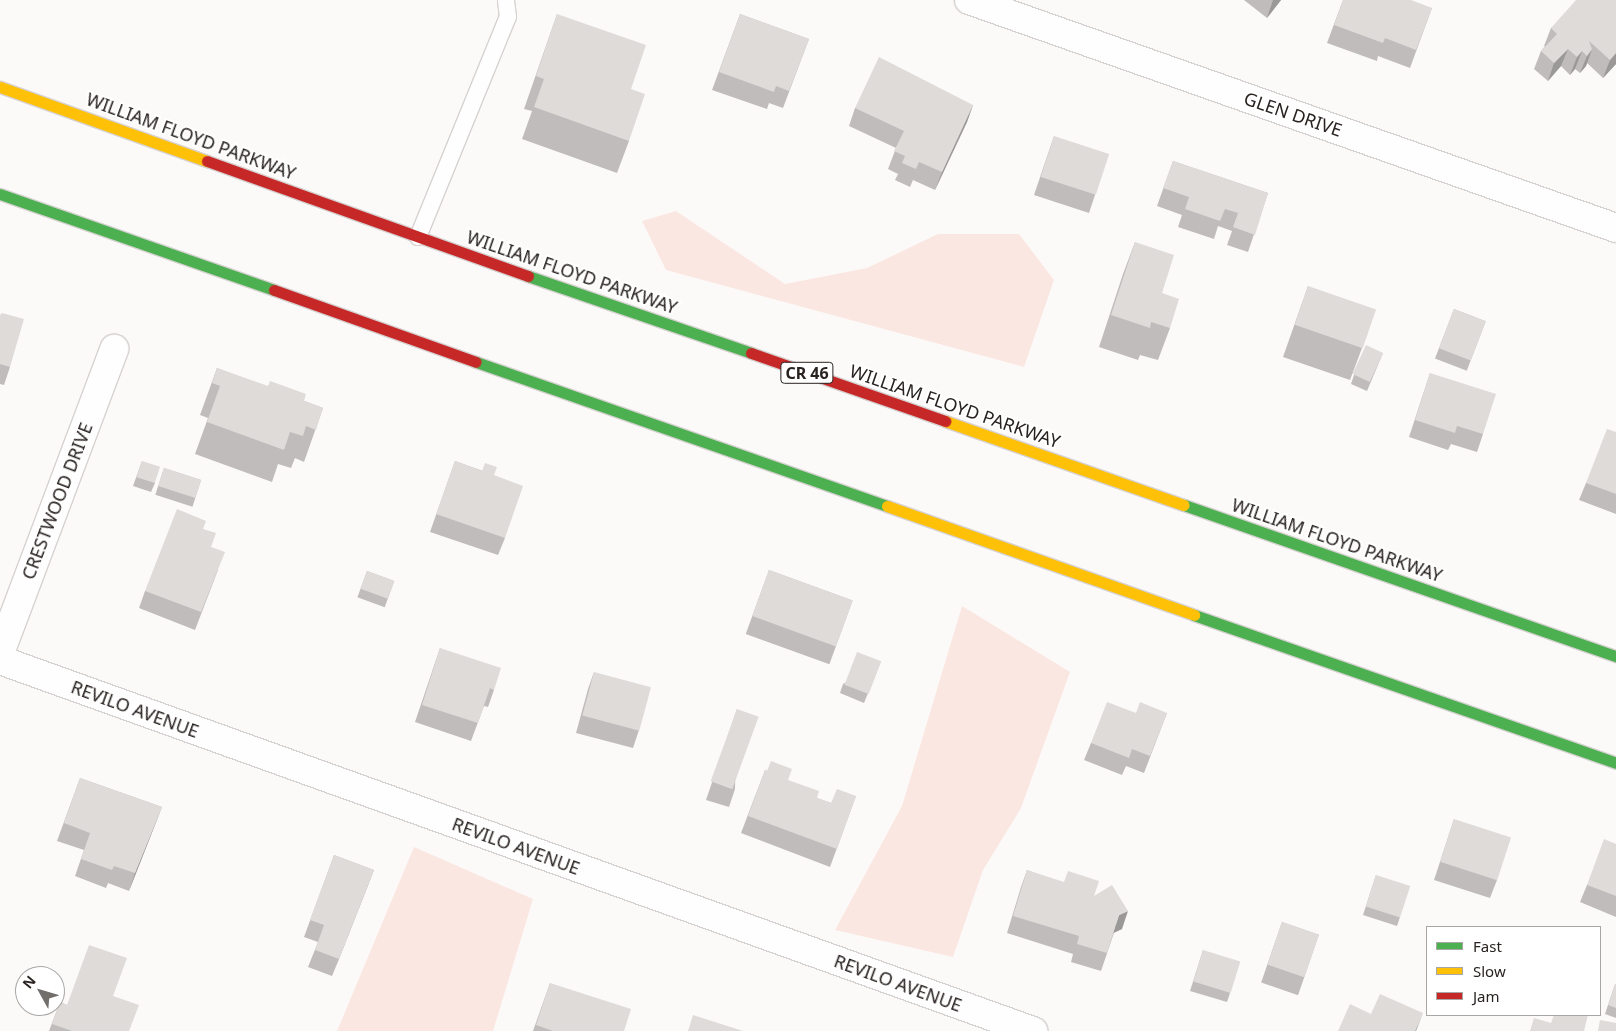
<!DOCTYPE html>
<html>
<head>
<meta charset="utf-8">
<style>
  body { margin:0 }
  #map { position:relative; width:1616px; height:1031px; overflow:hidden; background:#fcfaf9; font-family:"Noto Sans",sans-serif }
  div>[style] { position:absolute }
  .green>* { inset:0; background:#fbe7e1 }
  .roads { filter:drop-shadow(1px 0 #d6d2d1) drop-shadow(-1px 0 #d6d2d1) drop-shadow(0 1px #d6d2d1) drop-shadow(0 -1px #d6d2d1) }
  .lane>* { height:16px; margin:-8px; padding:0 8px; transform-origin:8px; border-radius:8px; background:#fffefe }
  .street>* { height:28px; margin:-14px; padding:0 14px; transform-origin:14px; border-radius:14px; background:#fffefe }
  .fast>* { height:11px; margin:-5.5px; padding:0 5.5px; transform-origin:5.5px; border-radius:5.5px; background:#4caf50 }
  .slow>* { height:11px; margin:-5.5px; padding:0 5.5px; transform-origin:5.5px; border-radius:5.5px; background:#ffc107 }
  .jam>* { height:11px; margin:-5.5px; padding:0 5.5px; transform-origin:5.5px; border-radius:5.5px; background:#c62828 }
  .wall>* { inset:0; background:#bfbcbb; transform-origin:0 0 }
  .shaded-wall>* { inset:0; background:#9b9998 }
  .building>* { inset:0; background:#dedbd9; transform-origin:0 0 }
  span { translate:-50% -50%; white-space:nowrap; text-align:center; line-height:1.15; -webkit-text-stroke:4px #fff; paint-order:stroke }
  .shield-label span { padding:1px 4px; background:#fff; border:1px solid; border-radius:4px; -webkit-text-stroke-width:0 }
  .shield-label { font-size:16px; color:#282220; font-weight:700 }
  .street-label { font-size:18px; color:#282220 }
  .legend { position:absolute; left:1426px; top:926px; width:175px; height:90px; box-sizing:border-box; background:#fff; border:1px solid #a9a7a6; margin:0; padding:6px 9px; list-style:none; font-size:15px; color:#282220 }
  .legend li { display:flex; align-items:center; gap:10px; height:25px }
  .legend b { width:25px; border:1px solid #a9a7a6 }
  .north { position:absolute; left:15px; top:966px; width:50px; height:50px; box-sizing:border-box; background:#fff; border:1px solid #a9a7a6; border-radius:50%; rotate:309deg; font-size:14px; font-weight:700; line-height:20px; text-align:center; color:#282220 }
  .north::after { content:''; display:block; margin:auto; width:18px; height:22px; background:#726e6c; clip-path:polygon(50% 0,100% 100%,50% 72%,0 100%) }
</style>
</head>
<body>
<div id="map">
  <div class="green">
    <i style="clip-path:polygon(676px 211px,785px 284px,867px 268px,938px 234px,1019px 234px,1054px 280px,1024px 367px,666px 270px,642px 221px)"></i>
    <i style="clip-path:polygon(962px 606px,1070px 672px,1021px 808px,983px 870px,953px 957px,835px 930px,902px 806px)"></i>
    <i style="clip-path:polygon(414px 847px,533px 899px,493px 1031px,337px 1031px)"></i>
  </div>
  <div class="roads">
    <div class="lane">
      <i style="left:418px;top:237px;width:238px;rotate:-67.8deg"></i>
      <i style="left:508px;top:17px;width:17px;rotate:-97deg"></i>
    </div>
    <div class="street">
      <i style="left:969px;top:0;width:686px;rotate:19.41deg"></i>
      <i style="left:0;top:653px;width:325px;rotate:-69.4deg"></i>
      <i style="left:0;top:660px;width:1098px;rotate:19.76deg"></i>
    </div>
    <div class="fast">
      <i style="left:0;top:194px;width:290px;rotate:19.3deg"></i>
      <i style="left:528px;top:276px;width:236px;rotate:19deg"></i>
      <i style="left:476px;top:362px;width:435px;rotate:19.3deg"></i>
      <i style="left:1184px;top:505px;width:458px;rotate:19.3deg"></i>
      <i style="left:1194px;top:615px;width:447px;rotate:19.3deg"></i>
    </div>
    <div class="slow">
      <i style="left:0;top:87px;width:220px;rotate:19.7deg"></i>
      <i style="left:945px;top:421px;width:253px;rotate:19.4deg"></i>
      <i style="left:887px;top:506px;width:326px;rotate:19.5deg"></i>
    </div>
    <div class="jam">
      <i style="left:207px;top:161px;width:341px;rotate:19.7deg"></i>
      <i style="left:274px;top:290px;width:214px;rotate:19.6deg"></i>
      <i style="left:751px;top:353px;width:206px;rotate:19.3deg"></i>
    </div>
  </div>
  <div class="wall">
    <i style="clip-path:polygon(1244px 0,1281px 0,1267px 18px)"></i>
    <i style="clip-path:polygon(1343px 0,1432px 8px,1410px 68px,1378px 56px,1377px 61px,1327px 43px)"></i>
    <i style="clip-path:polygon(1616px 0,1616px 64px,1603px 78px,1587px 63px,1586px 66px,1580px 73px,1575px 69px,1570px 75px,1561px 66px,1548px 81px,1534px 69px,1541px 51px,1545px 46px,1544px 46px,1551px 28px)"></i>
    <i style="clip-path:polygon(557px 14px,631px 89px,629px 141px,617px 173px,522px 139px,532px 111px,524px 109px)"></i>
    <i style="clip-path:polygon(740px 14px,809px 39px,783px 108px,769px 103px,767px 109px,712px 90px)"></i>
    <i style="clip-path:polygon(973px 105px,967px 122px,935px 190px,913px 180px,910px 187px,895px 180px,898px 174px,888px 169px,896px 148px,849px 126px,855px 108px)"></i>
    <i style="clip-path:polygon(1054px 136px,1095px 195px,1089px 213px,1034px 195px)"></i>
    <i style="clip-path:polygon(1173px 161px,1268px 193px,1248px 252px,1227px 245px,1232px 231px,1218px 226px,1214px 239px,1178px 227px,1182px 215px,1157px 206px)"></i>
    <i style="clip-path:polygon(1135px 242px,1162px 293px,1170px 328px,1158px 360px,1140px 355px,1138px 360px,1099px 347px,1123px 274px)"></i>
    <i style="clip-path:polygon(1308px 286px,1362px 348px,1350px 380px,1283px 357px)"></i>
    <i style="left:1454px;top:309px;width:34px;height:53px;rotate:21deg"></i>
    <i style="clip-path:polygon(0 315px,10px 367px,4px 385px,0 384px)"></i>
    <i style="clip-path:polygon(1383px 353px,1367px 391px,1351px 384px,1354px 375px)"></i>
    <i style="clip-path:polygon(217px 368px,323px 408px,304px 462px,295px 458px,291px 468px,278px 464px,272px 482px,195px 454px,208px 418px,200px 415px)"></i>
    <i style="clip-path:polygon(1430px 373px,1483px 434px,1477px 452px,1451px 444px,1448px 450px,1409px 437px)"></i>
    <i style="clip-path:polygon(1616px 432px,1616px 514px,1579px 500px,1586px 483px)"></i>
    <i style="clip-path:polygon(142px 461px,155px 483px,151px 492px,133px 486px)"></i>
    <i style="clip-path:polygon(455px 461px,494px 475px,505px 538px,498px 555px,430px 532px)"></i>
    <i style="left:164px;top:468px;width:39px;height:28px;rotate:18deg"></i>
    <i style="clip-path:polygon(203px 529px,211px 547px,218px 570px,195px 630px,139px 608px,145px 591px)"></i>
    <i style="left:769px;top:570px;width:89px;height:68px;rotate:20deg"></i>
    <i style="left:367px;top:571px;width:29px;height:28px;rotate:20deg"></i>
    <i style="clip-path:polygon(440px 648px,494px 690px,488px 707px,484px 706px,471px 741px,415px 722px)"></i>
    <i style="clip-path:polygon(881px 661px,864px 703px,840px 693px,843px 684px)"></i>
    <i style="clip-path:polygon(594px 672px,639px 730px,633px 748px,576px 733px,588px 689px)"></i>
    <i style="clip-path:polygon(737px 709px,735px 789px,729px 807px,706px 800px)"></i>
    <i style="clip-path:polygon(1136px 713px,1167px 713px,1144px 773px,1126px 766px,1122px 775px,1084px 760px,1091px 743px)"></i>
    <i style="clip-path:polygon(765px 770px,788px 780px,817px 798px,831px 803px,856px 796px,830px 867px,741px 833px)"></i>
    <i style="clip-path:polygon(80px 778px,162px 807px,129px 891px,108px 883px,106px 888px,75px 876px,84px 850px,57px 841px)"></i>
    <i style="clip-path:polygon(1454px 819px,1497px 880px,1490px 898px,1434px 880px)"></i>
    <i style="clip-path:polygon(1616px 844px,1616px 917px,1580px 902px,1587px 885px)"></i>
    <i style="clip-path:polygon(334px 855px,374px 870px,332px 976px,308px 967px,318px 942px,304px 937px)"></i>
    <i style="clip-path:polygon(1027px 870px,1094px 896px,1122px 929px,1114px 933px,1101px 971px,1071px 962px,1073px 954px,1007px 933px,1021px 887px)"></i>
    <i style="clip-path:polygon(1376px 875px,1400px 917px,1397px 926px,1363px 915px)"></i>
    <i style="left:1282px;top:922px;width:39px;height:64px;rotate:19deg"></i>
    <i style="clip-path:polygon(1203px 950px,1230px 993px,1227px 1002px,1190px 991px)"></i>
    <i style="clip-path:polygon(550px 983px,624px 1031px,533px 1031px)"></i>
    <i style="clip-path:polygon(1615px 984px,1616px 985px,1616px 1018px,1605px 1014px)"></i>
    <i style="clip-path:polygon(113px 996px,129px 1031px,49px 1031px,60px 1002px,67px 1005px)"></i>
  </div>
  <div class="shaded-wall">
    <i style="clip-path:polygon(1273px 0,1281px 0,1267px 18px)"></i>
    <i style="clip-path:polygon(1568px 49px,1561px 66px,1548px 81px,1554px 63px)"></i>
    <i style="clip-path:polygon(1592px 49px,1586px 66px,1580px 73px,1587px 56px)"></i>
    <i style="clip-path:polygon(1582px 51px,1575px 69px,1570px 75px,1577px 57px)"></i>
    <i style="clip-path:polygon(1616px 53px,1616px 64px,1603px 78px,1610px 60px)"></i>
    <i style="clip-path:polygon(973px 105px,967px 122px,935px 190px,942px 172px)"></i>
    <i style="clip-path:polygon(162px 807px,155px 825px,129px 891px,135px 873px)"></i>
    <i style="clip-path:polygon(374px 870px,367px 887px,332px 976px,339px 959px)"></i>
    <i style="clip-path:polygon(1128px 911px,1122px 929px,1113px 933px,1119px 915px)"></i>
    <i style="clip-path:polygon(1423px 1013px,1416px 1031px,1415px 1031px)"></i>
  </div>
  <div class="building">
    <i style="clip-path:polygon(1343px 0,1411px 0,1432px 8px,1416px 50px,1385px 38px,1383px 43px,1334px 25px)"></i>
    <i style="clip-path:polygon(1576px 0,1616px 0,1616px 53px,1610px 60px,1589px 41px,1592px 49px,1587px 56px,1582px 51px,1577px 57px,1568px 49px,1554px 63px,1541px 51px,1557px 34px,1551px 28px)"></i>
    <i style="clip-path:polygon(557px 14px,646px 45px,631px 89px,645px 94px,629px 141px,534px 107px,544px 79px,536px 76px)"></i>
    <i style="clip-path:polygon(740px 14px,809px 39px,789px 91px,776px 86px,774px 92px,719px 72px)"></i>
    <i style="clip-path:polygon(879px 57px,973px 105px,942px 172px,919px 162px,916px 169px,902px 163px,905px 156px,894px 151px,904px 131px,855px 108px)"></i>
    <i style="left:1054px;top:136px;width:58px;height:43px;rotate:18deg"></i>
    <i style="clip-path:polygon(1173px 161px,1268px 193px,1255px 235px,1233px 227px,1238px 213px,1225px 209px,1220px 221px,1185px 209px,1189px 197px,1163px 188px)"></i>
    <i style="clip-path:polygon(1135px 242px,1174px 255px,1162px 293px,1179px 299px,1170px 328px,1151px 322px,1150px 328px,1111px 315px)"></i>
    <i style="left:1308px;top:286px;width:72px;height:41px;rotate:19deg"></i>
    <i style="left:1454px;top:309px;width:34px;height:42px;rotate:21deg"></i>
    <i style="clip-path:polygon(2px 313px,24px 319px,10px 367px,0 364px,0 315px)"></i>
    <i style="left:1366px;top:345px;width:19px;height:32px;rotate:25deg"></i>
    <i style="clip-path:polygon(217px 368px,268px 386px,270px 381px,306px 394px,304px 401px,323px 408px,316px 430px,306px 426px,303px 436px,290px 432px,284px 450px,207px 422px,220px 386px,212px 383px)"></i>
    <i style="clip-path:polygon(1430px 373px,1496px 394px,1483px 434px,1457px 426px,1455px 433px,1415px 420px)"></i>
    <i style="clip-path:polygon(1607px 429px,1616px 432px,1616px 494px,1586px 483px)"></i>
    <i style="left:142px;top:461px;width:19px;height:17px;rotate:18deg"></i>
    <i style="clip-path:polygon(455px 461px,482px 471px,485px 463px,497px 467px,494px 475px,523px 486px,505px 538px,436px 514px)"></i>
    <i style="left:164px;top:468px;width:39px;height:19px;rotate:18deg"></i>
    <i style="clip-path:polygon(177px 509px,206px 521px,203px 529px,216px 533px,211px 547px,225px 552px,201px 612px,145px 591px)"></i>
    <i style="left:769px;top:570px;width:89px;height:49px;rotate:20deg"></i>
    <i style="left:367px;top:571px;width:29px;height:19px;rotate:20deg"></i>
    <i style="clip-path:polygon(440px 648px,501px 668px,494px 690px,490px 688px,478px 723px,422px 705px)"></i>
    <i style="left:857px;top:652px;width:26px;height:35px;rotate:21deg"></i>
    <i style="left:594px;top:672px;width:59px;height:45px;rotate:15deg"></i>
    <i style="clip-path:polygon(1107px 702px,1136px 713px,1140px 702px,1167px 713px,1150px 756px,1132px 749px,1129px 758px,1091px 743px)"></i>
    <i style="left:737px;top:709px;width:23px;height:77px;rotate:20deg"></i>
    <i style="clip-path:polygon(771px 761px,792px 769px,788px 780px,819px 791px,817px 798px,831px 803px,837px 789px,856px 796px,837px 849px,748px 816px,765px 770px,767px 771px)"></i>
    <i style="clip-path:polygon(80px 778px,162px 807px,135px 873px,114px 866px,112px 870px,81px 859px,90px 833px,64px 823px)"></i>
    <i style="left:1454px;top:819px;width:60px;height:45px;rotate:18deg"></i>
    <i style="clip-path:polygon(1604px 839px,1616px 844px,1616px 896px,1587px 885px)"></i>
    <i style="clip-path:polygon(334px 855px,374px 870px,339px 959px,315px 950px,324px 925px,310px 920px)"></i>
    <i style="clip-path:polygon(1027px 870px,1064px 882px,1068px 871px,1099px 881px,1094px 896px,1112px 885px,1128px 911px,1119px 915px,1107px 953px,1077px 944px,1079px 936px,1013px 916px)"></i>
    <i style="left:1376px;top:875px;width:36px;height:33px;rotate:18deg"></i>
    <i style="left:1282px;top:922px;width:39px;height:45px;rotate:19deg"></i>
    <i style="clip-path:polygon(89px 945px,127px 958px,113px 996px,139px 1005px,129px 1031px,72px 1031px,52px 1024px,60px 1002px,67px 1005px)"></i>
    <i style="left:1203px;top:950px;width:39px;height:33px;rotate:17deg"></i>
    <i style="clip-path:polygon(550px 983px,631px 1009px,624px 1031px,553px 1031px,536px 1025px)"></i>
    <i style="clip-path:polygon(1615px 984px,1616px 985px,1616px 1008px,1608px 1005px)"></i>
    <i style="clip-path:polygon(1380px 994px,1423px 1013px,1415px 1031px,1338px 1031px,1350px 1004px,1371px 1014px)"></i>
    <i style="clip-path:polygon(693px 1015px,743px 1031px,688px 1031px)"></i>
    <i style="clip-path:polygon(1554px 1015px,1588px 1015px,1584px 1031px,1530px 1031px,1534px 1018px,1551px 1023px)"></i>
    <i style="clip-path:polygon(1600px 1020px,1616px 1023px,1616px 1031px,1598px 1031px)"></i>
  </div>
  <div class="shield-label">
    <span style="left:807px;top:373px">CR 46</span>
  </div>
  <div class="street-label">
    <span style="left:1293px;top:114px;rotate:19deg">GLEN DRIVE</span>
    <span style="left:191px;top:136px;rotate:20deg">WILLIAM FLOYD PARKWAY</span>
    <span style="left:572px;top:272px;rotate:19deg">WILLIAM FLOYD PARKWAY</span>
    <span style="left:955px;top:406px;rotate:19deg">WILLIAM FLOYD PARKWAY</span>
    <span style="left:57px;top:501px;rotate:-69deg">CRESTWOOD DRIVE</span>
    <span style="left:1337px;top:540px;rotate:19deg">WILLIAM FLOYD PARKWAY</span>
    <span style="left:135px;top:709px;rotate:20deg">REVILO AVENUE</span>
    <span style="left:516px;top:846px;rotate:20deg">REVILO AVENUE</span>
    <span style="left:898px;top:983px;rotate:20deg">REVILO AVENUE</span>
  </div>
  <ul class="legend">
  <li><b style="height:6px;background:#4caf50"></b>Fast</li>
  <li><b style="height:6px;background:#ffc107"></b>Slow</li>
  <li><b style="height:6px;background:#c62828"></b>Jam</li>
  </ul>
  <div class="north">N</div>
</div>
</body>
</html>
